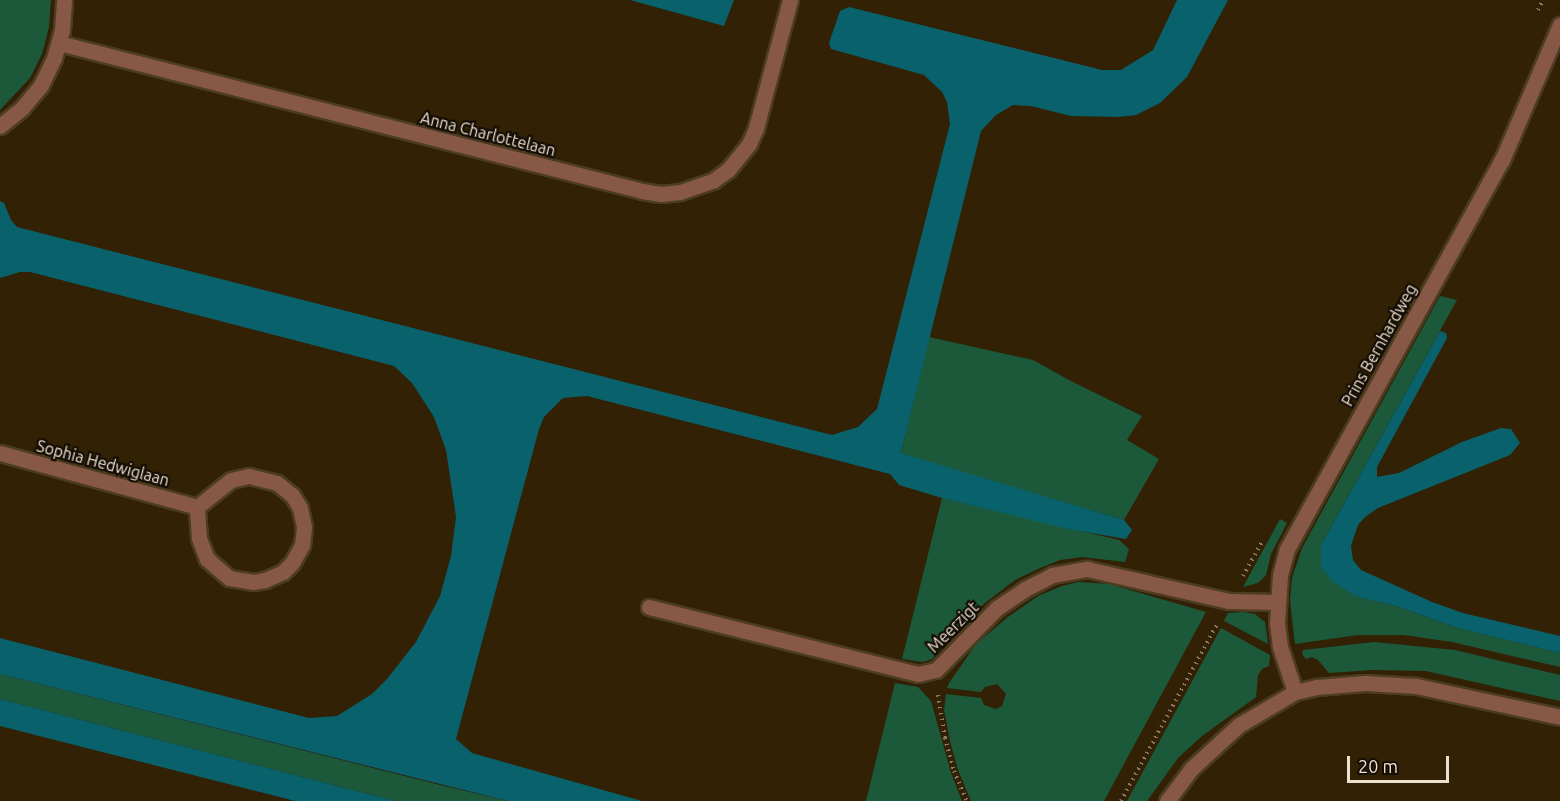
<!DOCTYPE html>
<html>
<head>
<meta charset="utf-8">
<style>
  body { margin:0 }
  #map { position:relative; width:1560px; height:801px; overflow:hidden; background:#322104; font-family:Ubuntu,sans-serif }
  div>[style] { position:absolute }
  .green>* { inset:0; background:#1c593a }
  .water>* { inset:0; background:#08616b }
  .path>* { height:4px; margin-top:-2px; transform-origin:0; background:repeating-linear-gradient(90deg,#8c7e68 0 1.5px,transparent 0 6px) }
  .roads { filter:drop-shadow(2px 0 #4c3c21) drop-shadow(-2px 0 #4c3c21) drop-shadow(0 2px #4c3c21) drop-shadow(0 -2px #4c3c21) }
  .street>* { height:15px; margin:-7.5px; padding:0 7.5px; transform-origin:7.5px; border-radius:7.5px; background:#885846 }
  span { translate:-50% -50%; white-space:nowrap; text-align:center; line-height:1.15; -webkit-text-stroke:4.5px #140d03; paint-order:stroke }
  .street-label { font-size:16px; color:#ebe0d0 }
  .scale { position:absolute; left:1347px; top:756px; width:102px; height:27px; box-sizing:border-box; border:3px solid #ebe0d0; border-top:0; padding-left:8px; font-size:18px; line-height:21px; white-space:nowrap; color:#ebe0d0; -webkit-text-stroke:4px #140d03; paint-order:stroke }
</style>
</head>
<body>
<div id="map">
  <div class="green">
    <i style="clip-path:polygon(0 0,51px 0,49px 27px,42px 54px,30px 78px,0 110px)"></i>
    <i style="clip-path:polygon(1440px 296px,1457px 300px,1321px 545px,1357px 597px,1396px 606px,1458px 628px,1560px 653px,1560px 667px,1452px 642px,1404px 635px,1358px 635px,1295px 644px,1290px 600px,1292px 578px,1302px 548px)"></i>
    <i style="clip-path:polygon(929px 337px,1033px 360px,1069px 380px,1142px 416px,1127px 440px,1159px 459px,1124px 520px,901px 454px)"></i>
    <i style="clip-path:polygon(942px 498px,1119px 540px,1129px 549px,1125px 562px,1082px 557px,1060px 560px,1040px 568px,1015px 580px,985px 603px,963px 622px,932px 659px,923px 662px,902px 659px)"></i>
    <i style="clip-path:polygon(1280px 519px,1287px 523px,1271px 554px,1266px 575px,1258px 583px,1243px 587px)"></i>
    <i style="clip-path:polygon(1078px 582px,1109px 584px,1206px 612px,1104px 801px,971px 801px,958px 770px,950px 741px,944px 710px,946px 694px,981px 698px,984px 705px,996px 709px,1002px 706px,1006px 694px,997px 684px,985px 687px,981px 692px,947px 688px,949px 683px,976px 644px,1008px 617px,1038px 596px,1062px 586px)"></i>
    <i style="clip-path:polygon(1243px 612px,1255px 614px,1265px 622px,1268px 644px,1224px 621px,1228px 613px)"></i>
    <i style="clip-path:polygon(1221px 628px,1270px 655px,1269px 666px,1262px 669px,1258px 675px,1256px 697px,1202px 736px,1178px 758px,1147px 801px,1127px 801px)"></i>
    <i style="clip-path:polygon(1374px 642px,1455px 650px,1560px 675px,1560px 701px,1426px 671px,1373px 670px,1329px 673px,1318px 660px,1312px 657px,1306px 659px,1302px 654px,1303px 650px)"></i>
    <i style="clip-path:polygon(0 674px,444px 786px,508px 801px,396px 801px,0 699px)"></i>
    <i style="clip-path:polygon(895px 683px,918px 687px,931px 701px,951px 773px,962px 801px,866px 801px)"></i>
  </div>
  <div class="water">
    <i style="clip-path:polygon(630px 0,734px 0,724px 26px)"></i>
    <i style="clip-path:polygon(1177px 0,1228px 0,1187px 77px,1160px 103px,1136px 115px,1118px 117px,1071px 116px,1031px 106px,1013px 105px,996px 115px,981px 131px,901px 453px,1124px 520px,1132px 530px,1126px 539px,1063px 528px,942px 498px,899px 485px,890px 474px,587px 396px,563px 398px,544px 417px,539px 429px,456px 739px,472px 753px,642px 801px,508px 801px,0 674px,0 638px,309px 718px,337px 716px,372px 694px,387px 679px,416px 642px,440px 596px,451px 556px,456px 517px,446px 450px,434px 417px,412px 383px,394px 366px,30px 272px,20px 272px,0 278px,0 201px,4px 203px,11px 220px,17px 227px,832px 435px,858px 427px,877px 409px,950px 124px,947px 102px,942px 92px,924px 75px,831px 49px,829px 43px,840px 11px,849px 7px,1102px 70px,1121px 70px,1153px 50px)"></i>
    <i style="clip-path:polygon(1440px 331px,1446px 333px,1447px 338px,1377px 467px,1377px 477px,1399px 473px,1462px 442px,1501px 428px,1511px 429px,1520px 443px,1510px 455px,1378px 508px,1365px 517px,1358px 525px,1351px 546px,1353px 560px,1361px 570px,1432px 602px,1463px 613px,1560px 636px,1560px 653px,1458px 628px,1396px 606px,1357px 597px,1333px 582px,1321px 567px,1321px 545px)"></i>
    <i style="clip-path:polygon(0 699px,396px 801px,295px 801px,0 726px)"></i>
  </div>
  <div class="path">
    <i style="left:1538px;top:10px;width:11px;rotate:-63deg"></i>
    <i style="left:1243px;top:576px;width:38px;rotate:-61deg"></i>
    <i style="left:938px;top:695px;width:44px;rotate:80.8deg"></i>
    <i style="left:945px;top:738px;width:34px;rotate:75deg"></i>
    <i style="left:954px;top:771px;width:33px;rotate:67deg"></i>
    <i style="left:1121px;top:801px;width:204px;rotate:-61.5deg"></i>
  </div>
  <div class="roads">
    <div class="street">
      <i style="left:59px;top:43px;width:601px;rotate:14.24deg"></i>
      <i style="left:642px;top:191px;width:19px;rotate:9deg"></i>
      <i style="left:661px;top:194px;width:19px;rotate:-6deg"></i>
      <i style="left:680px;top:192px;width:36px;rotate:-19deg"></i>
      <i style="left:714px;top:180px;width:17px;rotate:-36deg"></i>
      <i style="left:728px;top:170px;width:33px;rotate:-51deg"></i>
      <i style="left:749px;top:144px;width:17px;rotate:-66deg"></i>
      <i style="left:756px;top:128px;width:132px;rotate:-75.1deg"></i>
      <i style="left:0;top:126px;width:28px;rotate:-39deg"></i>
      <i style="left:22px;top:108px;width:30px;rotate:-50deg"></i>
      <i style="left:41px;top:85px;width:30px;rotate:-64deg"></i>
      <i style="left:54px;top:58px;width:29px;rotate:-74deg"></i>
      <i style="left:62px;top:30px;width:30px;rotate:-86deg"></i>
      <i style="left:0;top:453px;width:204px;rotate:15.3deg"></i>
      <i style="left:249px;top:476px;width:29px;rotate:14deg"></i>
      <i style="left:277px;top:483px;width:19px;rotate:39deg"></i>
      <i style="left:292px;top:495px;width:15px;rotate:58deg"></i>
      <i style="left:300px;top:508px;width:19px;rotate:78deg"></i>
      <i style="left:304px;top:527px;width:18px;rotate:96deg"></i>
      <i style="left:302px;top:545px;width:21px;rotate:119deg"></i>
      <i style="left:292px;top:563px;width:13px;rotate:135deg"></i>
      <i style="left:283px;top:572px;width:20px;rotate:156deg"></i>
      <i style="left:265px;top:580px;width:11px;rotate:170deg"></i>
      <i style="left:254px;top:582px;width:25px;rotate:-171deg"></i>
      <i style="left:229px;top:578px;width:29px;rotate:-139deg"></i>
      <i style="left:207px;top:559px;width:22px;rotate:-111deg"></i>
      <i style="left:199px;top:538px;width:31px;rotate:-94deg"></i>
      <i style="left:197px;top:507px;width:43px;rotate:-38.5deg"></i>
      <i style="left:231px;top:480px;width:18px;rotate:-13deg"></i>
      <i style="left:649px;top:607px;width:277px;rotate:14deg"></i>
      <i style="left:918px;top:674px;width:18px;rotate:-13deg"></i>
      <i style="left:936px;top:670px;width:87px;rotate:-45.5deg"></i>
      <i style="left:997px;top:608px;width:34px;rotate:-34deg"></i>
      <i style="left:1025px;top:589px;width:30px;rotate:-27deg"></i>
      <i style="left:1052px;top:575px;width:36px;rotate:-10deg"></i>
      <i style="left:1087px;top:569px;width:146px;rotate:12.7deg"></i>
      <i style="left:1229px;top:601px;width:48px;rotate:1.2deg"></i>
      <i style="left:1295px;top:692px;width:47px;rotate:-108.4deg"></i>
      <i style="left:1280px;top:647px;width:23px;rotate:-97deg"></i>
      <i style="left:1277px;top:624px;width:49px;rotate:-86.5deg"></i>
      <i style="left:1280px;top:575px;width:27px;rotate:-75deg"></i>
      <i style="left:1287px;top:549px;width:444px;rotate:-61.1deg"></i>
      <i style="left:1502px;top:160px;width:147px;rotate:-66.8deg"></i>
      <i style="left:1167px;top:801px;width:41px;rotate:-52.9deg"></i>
      <i style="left:1192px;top:768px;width:64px;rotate:-42.5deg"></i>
      <i style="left:1239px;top:725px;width:65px;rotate:-30.5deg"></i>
      <i style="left:1295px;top:692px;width:23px;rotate:-13deg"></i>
      <i style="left:1317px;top:687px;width:48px;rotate:-4.8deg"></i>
      <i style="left:1365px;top:683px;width:51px;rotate:3.4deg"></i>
      <i style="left:1416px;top:686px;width:147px;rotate:12.1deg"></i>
    </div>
  </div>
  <div class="street-label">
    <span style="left:488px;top:134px;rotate:14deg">Anna Charlottelaan</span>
    <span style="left:1379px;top:345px;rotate:-61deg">Prins Bernhardweg</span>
    <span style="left:103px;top:463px;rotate:15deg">Sophia Hedwiglaan</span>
    <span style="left:953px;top:627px;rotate:-45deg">Meerzigt</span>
  </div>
  <div class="scale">20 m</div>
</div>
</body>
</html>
